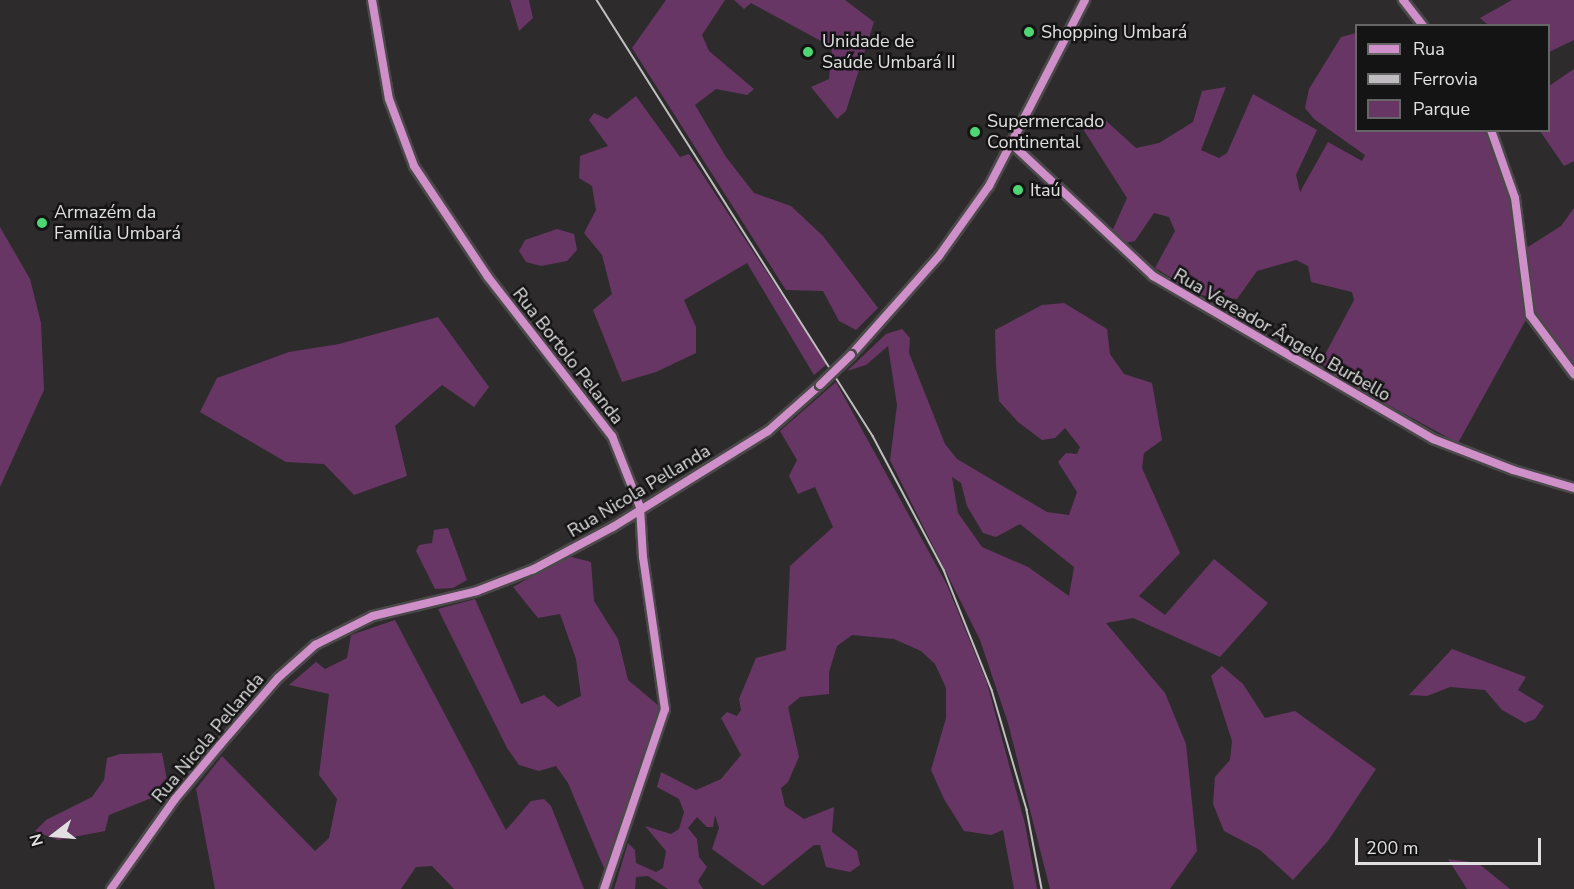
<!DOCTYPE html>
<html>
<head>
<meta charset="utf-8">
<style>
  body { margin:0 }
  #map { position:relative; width:1574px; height:889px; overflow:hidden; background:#2e2b2d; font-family:"Nunito Sans",sans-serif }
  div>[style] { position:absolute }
  .green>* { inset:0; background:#683665 }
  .roads { filter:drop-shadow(2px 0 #4b484a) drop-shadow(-2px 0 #4b484a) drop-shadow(0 2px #4b484a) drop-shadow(0 -2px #4b484a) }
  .secondary>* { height:8px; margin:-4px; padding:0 4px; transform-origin:4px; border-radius:4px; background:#cf90c9 }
  .rail>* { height:1.5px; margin:-0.75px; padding:0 0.75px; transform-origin:0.75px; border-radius:0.75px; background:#bfbdbf }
  .bridges { filter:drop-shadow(2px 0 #4b484a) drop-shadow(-2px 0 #4b484a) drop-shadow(0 2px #4b484a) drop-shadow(0 -2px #4b484a) }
  .secondary-bridge>* { height:8px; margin:-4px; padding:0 4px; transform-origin:4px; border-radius:4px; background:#cf90c9 }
  .dots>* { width:16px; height:16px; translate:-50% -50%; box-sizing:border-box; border:3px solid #151415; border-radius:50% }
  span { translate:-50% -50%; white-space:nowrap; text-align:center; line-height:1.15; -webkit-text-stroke:5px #151415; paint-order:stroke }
  .poi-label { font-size:18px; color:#e1e0e1 }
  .left { translate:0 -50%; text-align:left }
  .street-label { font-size:18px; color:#e1e0e1 }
  .legend { position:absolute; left:1355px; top:24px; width:195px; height:108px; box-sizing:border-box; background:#151415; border:2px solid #676667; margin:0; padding:8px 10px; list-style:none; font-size:18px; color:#e1e0e1 }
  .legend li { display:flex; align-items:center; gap:12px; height:30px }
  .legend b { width:30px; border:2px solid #676667 }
  .north { position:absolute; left:24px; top:805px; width:60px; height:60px; -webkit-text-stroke:4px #151415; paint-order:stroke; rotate:254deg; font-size:16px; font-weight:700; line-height:24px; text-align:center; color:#e1e0e1 }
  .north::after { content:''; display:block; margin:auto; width:21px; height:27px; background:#e1e0e1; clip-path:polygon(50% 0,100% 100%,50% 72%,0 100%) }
  .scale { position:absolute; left:1355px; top:838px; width:186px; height:27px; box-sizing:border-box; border:3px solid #e1e0e1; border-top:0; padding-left:8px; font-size:18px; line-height:21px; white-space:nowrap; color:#e1e0e1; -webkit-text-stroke:4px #151415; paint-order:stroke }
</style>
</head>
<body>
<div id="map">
  <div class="green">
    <i style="clip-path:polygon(510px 0,529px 0,533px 18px,519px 31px)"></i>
    <i style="clip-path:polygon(666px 0,725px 0,702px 35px,709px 51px,754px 89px,747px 95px,716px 89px,695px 105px,726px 157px,754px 193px,791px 206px,823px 236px,878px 308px,856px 330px,839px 321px,823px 291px,786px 290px,632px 48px)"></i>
    <i style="clip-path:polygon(734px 0,845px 0,874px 22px,846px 111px,837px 119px,811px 87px,829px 79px,832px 47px,751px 3px,744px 9px)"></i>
    <i style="clip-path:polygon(1512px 0,1574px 0,1574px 40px,1549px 52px,1548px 26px,1488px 25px,1480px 18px)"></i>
    <i style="clip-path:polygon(1356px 33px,1356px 130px,1488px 131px,1513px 201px,1517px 254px,1561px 226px,1574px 208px,1574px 364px,1527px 318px,1458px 443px,1333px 375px,1321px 362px,1354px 300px,1352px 292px,1311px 282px,1308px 266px,1296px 260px,1257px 271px,1237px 299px,1200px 295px,1155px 268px,1175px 231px,1169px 217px,1154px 213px,1135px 241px,1123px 243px,1110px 236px,1127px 198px,1083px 129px,1103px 118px,1136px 148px,1159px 143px,1193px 122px,1202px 91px,1226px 87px,1201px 150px,1219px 158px,1227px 153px,1253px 94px,1317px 130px,1296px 175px,1300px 192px,1328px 142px,1362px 161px,1365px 155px,1314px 119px,1305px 108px,1309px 89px,1341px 37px)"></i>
    <i style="clip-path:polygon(1574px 69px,1574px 161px,1564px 166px,1540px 131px,1548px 130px,1549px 86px)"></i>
    <i style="clip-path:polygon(636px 96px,680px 157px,689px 154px,827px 364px,814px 375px,747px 263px,684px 300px,696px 327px,696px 353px,656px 372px,622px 382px,593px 310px,612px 294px,602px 255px,584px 233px,596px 210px,592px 186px,579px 178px,580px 156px,608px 146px,589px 120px,594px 113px,607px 119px)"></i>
    <i style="clip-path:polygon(0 227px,30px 279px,41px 323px,44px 390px,0 487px)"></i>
    <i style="clip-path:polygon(557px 229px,574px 234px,577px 250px,567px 261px,541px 266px,526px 262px,519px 251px,525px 240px)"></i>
    <i style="clip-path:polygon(evenodd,1064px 303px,1107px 329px,1110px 354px,1124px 374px,1152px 383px,1162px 440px,1144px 453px,1142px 468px,1180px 553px,1139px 596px,1165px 615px,1214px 559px,1268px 603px,1220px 657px,1133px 618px,1106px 623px,1165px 693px,1186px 744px,1197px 851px,1170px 889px,1050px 889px,1008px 723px,980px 640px,890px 460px,897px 405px,888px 346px,866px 365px,847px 371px,886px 334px,902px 329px,910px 338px,909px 353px,945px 444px,957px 459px,1047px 512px,1069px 515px,1077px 492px,1058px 462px,1066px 453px,1077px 454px,1080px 447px,1065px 428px,1055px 438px,1042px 440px,1018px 422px,999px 401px,996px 365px,995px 330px,1042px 305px,1064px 303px,952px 477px,961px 483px,967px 506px,983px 533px,996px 537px,1020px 524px,1074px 567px,1069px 596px,1028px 567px,982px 547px,958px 513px,952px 477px)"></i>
    <i style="clip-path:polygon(438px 317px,489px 387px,474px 407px,442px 385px,395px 426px,407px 476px,354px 495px,324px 464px,286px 462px,200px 412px,217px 378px,289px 352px,339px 344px)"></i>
    <i style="clip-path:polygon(836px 382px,947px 585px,987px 683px,1025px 824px,1037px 889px,1014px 889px,1003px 830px,991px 835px,964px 831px,944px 799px,931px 770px,946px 718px,946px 688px,935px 664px,921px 651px,894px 639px,852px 635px,837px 646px,829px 672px,829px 694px,800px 697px,788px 707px,799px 757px,788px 782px,781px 788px,785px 806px,804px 819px,834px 807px,832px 832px,857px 851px,860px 865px,850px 872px,826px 867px,820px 845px,814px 845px,763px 886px,712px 849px,719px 828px,715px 815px,713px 827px,707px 827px,697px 817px,688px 828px,697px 839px,699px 857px,707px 867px,698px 881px,703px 889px,710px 889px,668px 889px,648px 876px,636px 877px,635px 889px,614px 889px,628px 843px,635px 850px,636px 863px,656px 872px,663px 868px,666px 851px,645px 826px,671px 834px,679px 829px,684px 812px,679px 799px,657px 787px,661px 772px,696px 790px,721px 779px,741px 755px,721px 718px,727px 712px,737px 716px,741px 710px,739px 699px,756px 658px,786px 650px,790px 566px,833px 527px,815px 487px,798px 494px,789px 476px,797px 460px,780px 431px)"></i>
    <i style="clip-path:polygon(448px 528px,467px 580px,453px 588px,435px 589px,416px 551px,419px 545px,432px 543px,434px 530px)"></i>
    <i style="clip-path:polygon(568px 556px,591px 562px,594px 601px,618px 639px,628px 680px,659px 706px,659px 724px,606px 873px,568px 783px,556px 766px,539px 771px,519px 765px,507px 748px,438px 609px,475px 599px,521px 704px,544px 695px,558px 707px,581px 696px,576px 659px,560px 614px,538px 618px,513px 587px)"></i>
    <i style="clip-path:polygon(395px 620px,506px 830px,531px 801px,544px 799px,551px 806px,584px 889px,454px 889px,432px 866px,416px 867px,401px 889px,215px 889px,196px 789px,222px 756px,315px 851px,329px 838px,337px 799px,319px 775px,329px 694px,289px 685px,316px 662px,325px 669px,347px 658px,351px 635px)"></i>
    <i style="clip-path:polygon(1452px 649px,1526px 677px,1518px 690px,1544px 706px,1535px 719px,1525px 723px,1502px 710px,1485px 690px,1450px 687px,1427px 696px,1409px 695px)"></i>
    <i style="clip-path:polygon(1222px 666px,1243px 684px,1265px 718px,1295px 711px,1376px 769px,1328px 841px,1293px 880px,1260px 850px,1224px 831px,1213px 804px,1215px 777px,1230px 760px,1232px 741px,1211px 676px)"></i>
    <i style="clip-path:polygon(162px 753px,169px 791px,109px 815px,105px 831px,58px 840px,35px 831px,46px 820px,92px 797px,104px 780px,107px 758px,120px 754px)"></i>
    <i style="clip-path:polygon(1448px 859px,1478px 863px,1510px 889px,1467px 889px)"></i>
  </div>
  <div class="roads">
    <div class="secondary">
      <i style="left:372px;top:0;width:100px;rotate:80.3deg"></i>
      <i style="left:389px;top:99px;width:72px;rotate:69.5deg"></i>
      <i style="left:414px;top:166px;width:133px;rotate:56.3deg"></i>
      <i style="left:488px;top:277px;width:202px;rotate:52.1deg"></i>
      <i style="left:612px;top:436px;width:76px;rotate:68.5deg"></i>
      <i style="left:640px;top:507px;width:50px;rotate:86.6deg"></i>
      <i style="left:643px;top:557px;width:154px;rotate:81.8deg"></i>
      <i style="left:665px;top:709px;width:190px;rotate:108.7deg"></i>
      <i style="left:1403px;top:0;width:33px;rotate:52deg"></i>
      <i style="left:1491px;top:130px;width:72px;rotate:70.6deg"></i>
      <i style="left:1515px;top:198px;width:118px;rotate:82.7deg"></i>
      <i style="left:1530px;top:315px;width:74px;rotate:53.3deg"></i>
      <i style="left:1013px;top:145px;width:192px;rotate:43.1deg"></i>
      <i style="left:1153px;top:276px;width:324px;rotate:30.2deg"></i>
      <i style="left:1433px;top:439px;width:86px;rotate:21.2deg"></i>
      <i style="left:1513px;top:470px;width:64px;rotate:16.4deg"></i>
      <i style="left:851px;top:355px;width:132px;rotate:-48.4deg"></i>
      <i style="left:939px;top:256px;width:86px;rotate:-54.5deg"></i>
      <i style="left:989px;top:186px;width:209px;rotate:-62.7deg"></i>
      <i style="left:111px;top:889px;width:110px;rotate:-54.6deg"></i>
      <i style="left:175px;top:799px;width:70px;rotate:-50.2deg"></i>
      <i style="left:220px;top:745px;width:89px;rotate:-49.1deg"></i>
      <i style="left:278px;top:678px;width:50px;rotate:-41.7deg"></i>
      <i style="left:315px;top:645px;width:65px;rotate:-26.6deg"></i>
      <i style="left:373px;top:616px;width:107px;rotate:-13.5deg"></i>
      <i style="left:477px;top:591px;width:61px;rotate:-21.1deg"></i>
      <i style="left:534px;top:569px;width:89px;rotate:-28deg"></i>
      <i style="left:613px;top:527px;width:182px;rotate:-31.8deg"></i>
      <i style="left:768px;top:431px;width:69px;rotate:-41.5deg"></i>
    </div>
  </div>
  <div class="rail">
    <i style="left:597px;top:0;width:516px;rotate:57.67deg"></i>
    <i style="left:873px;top:436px;width:152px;rotate:62.1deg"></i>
    <i style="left:944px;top:570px;width:129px;rotate:68.2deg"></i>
    <i style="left:992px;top:690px;width:125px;rotate:73.7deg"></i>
    <i style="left:1027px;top:810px;width:80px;rotate:79.2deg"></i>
  </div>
  <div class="bridges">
    <div class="secondary-bridge">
      <i style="left:820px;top:385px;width:43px;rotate:-44.1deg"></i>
    </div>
  </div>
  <div class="dots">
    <i style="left:1029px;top:32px;background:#4ed675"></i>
    <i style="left:808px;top:52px;background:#4ed675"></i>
    <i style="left:975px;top:132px;background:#4ed675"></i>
    <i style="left:1018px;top:190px;background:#4ed675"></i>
    <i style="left:42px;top:223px;background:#4ed675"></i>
  </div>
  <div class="poi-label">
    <span class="left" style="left:1041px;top:32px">Shopping Umbará</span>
    <span class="left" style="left:822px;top:52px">Unidade de<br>Saúde Umbará II</span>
    <span class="left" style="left:987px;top:132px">Supermercado<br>Continental</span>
    <span class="left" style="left:1030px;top:190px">Itaú</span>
    <span class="left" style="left:54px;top:223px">Armazém da<br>Família Umbará</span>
  </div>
  <div class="street-label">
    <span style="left:1282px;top:335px;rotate:30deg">Rua Vereador Ângelo Burbello</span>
    <span style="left:568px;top:356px;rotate:52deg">Rua Bortolo Pelanda</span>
    <span style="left:639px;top:491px;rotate:-31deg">Rua Nicola Pellanda</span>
    <span style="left:208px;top:738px;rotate:-50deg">Rua Nicola Pellanda</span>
  </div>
  <ul class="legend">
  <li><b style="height:8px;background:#cf90c9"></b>Rua</li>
  <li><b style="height:8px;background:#bfbdbf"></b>Ferrovia</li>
  <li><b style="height:16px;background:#683665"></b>Parque</li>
  </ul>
  <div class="north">N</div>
  <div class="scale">200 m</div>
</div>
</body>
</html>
